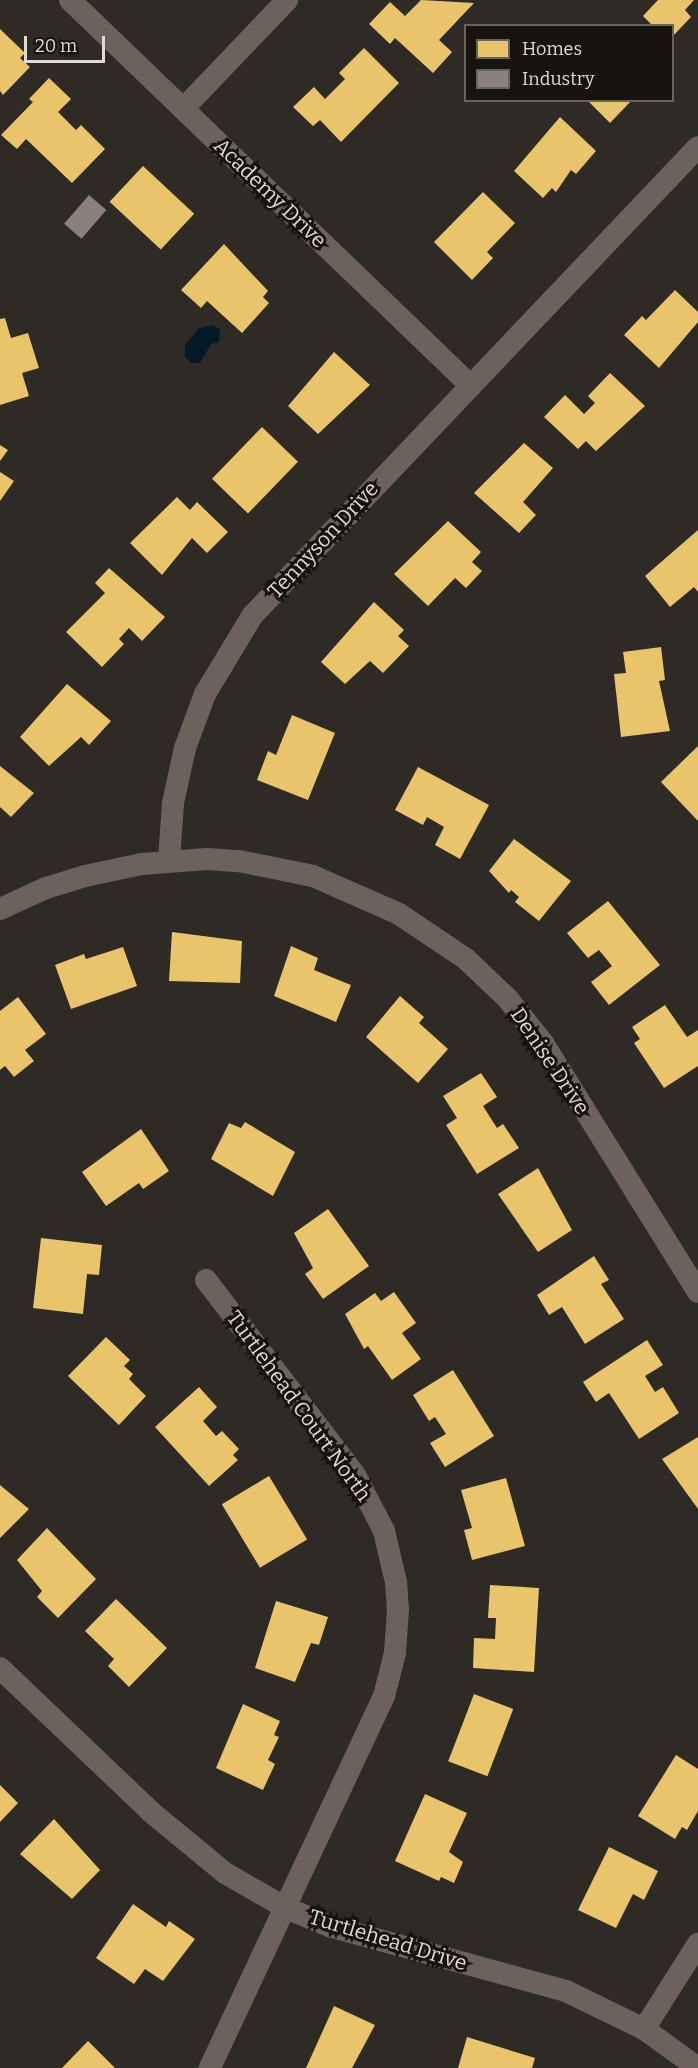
<!DOCTYPE html>
<html>
<head>
<meta charset="utf-8">
<style>
  body { margin:0 }
  #map { position:relative; width:698px; height:2068px; overflow:hidden; background:#2e2b26; font-family:Bitter,serif }
  div>[style] { position:absolute }
  .water>* { inset:0; background:#041a27 }
  .homes>* { inset:0; background:#e9c46a; transform-origin:0 0 }
  .industry>* { inset:0; background:#8a817c; transform-origin:0 0 }
  .minor>* { height:22px; margin:-11px; padding:0 11px; transform-origin:11px; border-radius:11px; background:#6a625b }
  span { translate:-50% -50%; white-space:nowrap; text-align:center; line-height:1.15; -webkit-text-stroke:6px #171410; paint-order:stroke }
  .street-label { font-size:21px; color:#dfdad4 }
  .legend { position:absolute; left:464px; top:24px; width:210px; height:78px; box-sizing:border-box; background:#171410; border:2px solid #67635e; margin:0; padding:8px 10px; list-style:none; font-size:18px; color:#dfdad4 }
  .legend li { display:flex; align-items:center; gap:12px; height:30px }
  .legend b { width:30px; border:2px solid #67635e }
  .scale { position:absolute; left:24px; top:36px; width:81px; height:27px; box-sizing:border-box; border:3px solid #dfdad4; border-top:0; padding-left:8px; font-size:18px; line-height:21px; white-space:nowrap; color:#dfdad4; -webkit-text-stroke:4px #171410; paint-order:stroke }
</style>
</head>
<body>
<div id="map">
  <div class="water">
    <i style="clip-path:polygon(213px 325px,220px 330px,219px 342px,211px 344px,200px 363px,192px 363px,185px 357px,185px 345px,199px 328px)"></i>
  </div>
  <div class="homes">
    <i style="clip-path:polygon(421px 0,474px 3px,439px 40px,452px 52px,433px 73px,395px 38px,390px 44px,369px 24px,390px 2px,405px 16px)"></i>
    <i style="clip-path:polygon(658px 0,694px 0,685px 10px,691px 17px,672px 37px,672px 26px,653px 26px,643px 16px)"></i>
    <i style="clip-path:polygon(0 29px,25px 53px,20px 58px,30px 67px,3px 95px,0 91px)"></i>
    <i style="clip-path:polygon(364px 48px,399px 83px,341px 142px,320px 120px,313px 126px,293px 107px,314px 87px,325px 99px,345px 79px,339px 73px)"></i>
    <i style="clip-path:polygon(49px 78px,71px 99px,58px 112px,76px 130px,81px 125px,105px 149px,72px 183px,26px 139px,17px 149px,1px 135px,33px 102px,29px 99px)"></i>
    <i style="clip-path:polygon(587px 100px,632px 100px,610px 123px)"></i>
    <i style="clip-path:polygon(560px 117px,596px 151px,576px 174px,571px 170px,556px 192px,552px 188px,543px 198px,514px 171px)"></i>
    <i style="left:143px;top:166px;width:70px;height:49px;rotate:43deg"></i>
    <i style="clip-path:polygon(483px 192px,515px 223px,487px 252px,493px 258px,472px 280px,434px 242px)"></i>
    <i style="clip-path:polygon(224px 244px,268px 291px,263px 297px,269px 303px,242px 333px,207px 301px,201px 308px,181px 290px)"></i>
    <i style="clip-path:polygon(675px 290px,698px 312px,698px 322px,659px 368px,624px 335px,642px 316px,646px 320px)"></i>
    <i style="clip-path:polygon(5px 318px,11px 338px,28px 333px,39px 368px,22px 373px,29px 396px,0 405px,0 319px)"></i>
    <i style="clip-path:polygon(334px 352px,370px 385px,318px 434px,288px 406px)"></i>
    <i style="clip-path:polygon(610px 373px,645px 406px,596px 451px,586px 441px,578px 449px,544px 417px,565px 395px,584px 414px,595px 403px,588px 396px)"></i>
    <i style="left:262px;top:427px;width:50px;height:72px;rotate:44deg"></i>
    <i style="clip-path:polygon(524px 443px,553px 468px,523px 502px,536px 515px,519px 533px,474px 493px)"></i>
    <i style="clip-path:polygon(0 445px,8px 450px,0 461px)"></i>
    <i style="clip-path:polygon(0 472px,14px 481px,0 501px)"></i>
    <i style="clip-path:polygon(177px 497px,190px 510px,197px 502px,228px 532px,207px 553px,192px 538px,162px 575px,130px 543px)"></i>
    <i style="clip-path:polygon(448px 521px,481px 552px,472px 562px,482px 571px,466px 588px,455px 578px,428px 606px,394px 574px)"></i>
    <i style="clip-path:polygon(698px 530px,698px 592px,694px 587px,670px 607px,645px 576px)"></i>
    <i style="clip-path:polygon(109px 568px,165px 617px,142px 641px,129px 628px,119px 639px,124px 644px,102px 667px,66px 632px,105px 593px,95px 583px)"></i>
    <i style="clip-path:polygon(374px 602px,404px 630px,398px 636px,409px 646px,383px 673px,370px 661px,345px 684px,321px 662px)"></i>
    <i style="clip-path:polygon(661px 647px,665px 680px,659px 681px,670px 731px,621px 737px,614px 674px,626px 673px,623px 652px)"></i>
    <i style="clip-path:polygon(67px 684px,111px 721px,89px 745px,81px 737px,49px 766px,20px 737px)"></i>
    <i style="clip-path:polygon(292px 715px,335px 733px,308px 800px,257px 780px,268px 751px,276px 755px)"></i>
    <i style="clip-path:polygon(698px 746px,698px 821px,661px 782px)"></i>
    <i style="clip-path:polygon(0 766px,34px 793px,11px 817px,0 807px)"></i>
    <i style="clip-path:polygon(418px 767px,489px 805px,460px 859px,435px 845px,444px 827px,427px 817px,423px 825px,395px 810px)"></i>
    <i style="clip-path:polygon(514px 839px,571px 881px,539px 921px,515px 902px,519px 897px,511px 890px,509px 893px,489px 871px)"></i>
    <i style="clip-path:polygon(608px 901px,660px 965px,609px 1005px,591px 982px,612px 966px,599px 950px,588px 958px,567px 933px)"></i>
    <i style="clip-path:polygon(172px 932px,242px 941px,240px 983px,169px 981px)"></i>
    <i style="clip-path:polygon(291px 946px,318px 958px,314px 970px,351px 985px,336px 1022px,274px 996px)"></i>
    <i style="clip-path:polygon(123px 947px,137px 986px,71px 1009px,55px 965px,84px 954px,86px 959px)"></i>
    <i style="clip-path:polygon(400px 996px,424px 1017px,419px 1023px,448px 1049px,418px 1083px,366px 1037px)"></i>
    <i style="clip-path:polygon(18px 997px,46px 1034px,25px 1050px,34px 1061px,14px 1077px,5px 1066px,0 1070px,0 1011px)"></i>
    <i style="clip-path:polygon(665px 1005px,687px 1037px,698px 1030px,698px 1066px,664px 1088px,634px 1043px,640px 1039px,632px 1027px)"></i>
    <i style="clip-path:polygon(481px 1073px,497px 1097px,483px 1106px,497px 1128px,503px 1124px,519px 1148px,477px 1174px,446px 1125px,457px 1118px,443px 1096px)"></i>
    <i style="clip-path:polygon(245px 1122px,295px 1152px,273px 1196px,211px 1159px,229px 1123px,241px 1128px)"></i>
    <i style="clip-path:polygon(141px 1129px,169px 1171px,143px 1189px,139px 1183px,106px 1206px,82px 1172px)"></i>
    <i style="clip-path:polygon(538px 1168px,572px 1230px,538px 1252px,498px 1194px)"></i>
    <i style="clip-path:polygon(328px 1209px,369px 1266px,323px 1299px,305px 1274px,313px 1268px,294px 1233px)"></i>
    <i style="clip-path:polygon(41px 1238px,102px 1245px,99px 1275px,87px 1274px,83px 1314px,33px 1308px)"></i>
    <i style="clip-path:polygon(594px 1256px,609px 1280px,601px 1284px,624px 1319px,585px 1344px,562px 1307px,549px 1315px,537px 1295px)"></i>
    <i style="clip-path:polygon(394px 1292px,416px 1323px,402px 1333px,421px 1359px,392px 1380px,368px 1346px,364px 1349px,345px 1314px,375px 1293px,381px 1301px)"></i>
    <i style="clip-path:polygon(106px 1337px,130px 1360px,124px 1366px,133px 1374px,129px 1379px,146px 1396px,119px 1425px,68px 1376px)"></i>
    <i style="clip-path:polygon(647px 1340px,663px 1365px,645px 1376px,655px 1392px,663px 1387px,679px 1413px,639px 1439px,609px 1393px,596px 1402px,583px 1382px)"></i>
    <i style="clip-path:polygon(453px 1370px,494px 1436px,445px 1467px,430px 1443px,446px 1434px,435px 1417px,429px 1421px,413px 1395px)"></i>
    <i style="clip-path:polygon(199px 1387px,217px 1407px,203px 1421px,216px 1436px,222px 1431px,239px 1449px,233px 1455px,238px 1460px,209px 1486px,155px 1427px)"></i>
    <i style="clip-path:polygon(698px 1437px,698px 1509px,662px 1459px)"></i>
    <i style="left:269px;top:1476px;width:74px;height:55px;rotate:59deg"></i>
    <i style="clip-path:polygon(506px 1478px,525px 1546px,472px 1560px,464px 1530px,472px 1528px,461px 1490px)"></i>
    <i style="clip-path:polygon(0 1485px,29px 1509px,0 1538px)"></i>
    <i style="clip-path:polygon(47px 1528px,96px 1579px,58px 1618px,37px 1597px,42px 1591px,17px 1560px)"></i>
    <i style="clip-path:polygon(490px 1585px,539px 1588px,534px 1672px,473px 1668px,474px 1638px,495px 1639px,496px 1618px,488px 1618px)"></i>
    <i style="clip-path:polygon(116px 1599px,167px 1648px,129px 1687px,108px 1666px,114px 1659px,85px 1631px)"></i>
    <i style="clip-path:polygon(276px 1601px,328px 1617px,319px 1645px,311px 1643px,295px 1682px,255px 1668px)"></i>
    <i style="left:474px;top:1694px;width:42px;height:72px;rotate:21deg"></i>
    <i style="clip-path:polygon(243px 1704px,280px 1721px,274px 1735px,279px 1737px,268px 1760px,275px 1764px,263px 1790px,216px 1768px)"></i>
    <i style="clip-path:polygon(676px 1755px,698px 1769px,698px 1811px,687px 1830px,682px 1827px,675px 1839px,638px 1816px)"></i>
    <i style="clip-path:polygon(0 1785px,18px 1803px,0 1822px)"></i>
    <i style="clip-path:polygon(425px 1794px,467px 1813px,449px 1852px,463px 1862px,454px 1883px,441px 1877px,439px 1881px,395px 1861px)"></i>
    <i style="clip-path:polygon(54px 1819px,100px 1870px,72px 1899px,20px 1854px)"></i>
    <i style="clip-path:polygon(609px 1847px,658px 1871px,644px 1900px,633px 1894px,616px 1928px,578px 1910px)"></i>
    <i style="clip-path:polygon(133px 1904px,166px 1927px,169px 1921px,195px 1939px,163px 1981px,145px 1969px,134px 1984px,96px 1958px)"></i>
    <i style="clip-path:polygon(334px 2006px,375px 2025px,352px 2068px,306px 2068px)"></i>
    <i style="clip-path:polygon(467px 2037px,535px 2058px,532px 2068px,458px 2068px)"></i>
    <i style="clip-path:polygon(88px 2041px,115px 2068px,62px 2068px)"></i>
  </div>
  <div class="industry">
    <i style="left:89px;top:195px;width:23px;height:38px;rotate:41deg"></i>
  </div>
  <div class="minor">
    <i style="left:70px;top:0;width:555px;rotate:43.91deg"></i>
    <i style="left:183px;top:109px;width:151px;rotate:-46.3deg"></i>
    <i style="left:169px;top:860px;width:57px;rotate:-86deg"></i>
    <i style="left:173px;top:803px;width:56px;rotate:-77.7deg"></i>
    <i style="left:185px;top:748px;width:58px;rotate:-69.7deg"></i>
    <i style="left:205px;top:694px;width:91px;rotate:-58.9deg"></i>
    <i style="left:252px;top:616px;width:647px;rotate:-46.44deg"></i>
    <i style="left:0;top:909px;width:51px;rotate:-24.5deg"></i>
    <i style="left:46px;top:888px;width:41px;rotate:-17.1deg"></i>
    <i style="left:85px;top:876px;width:58px;rotate:-11.9deg"></i>
    <i style="left:142px;top:864px;width:65px;rotate:-4.4deg"></i>
    <i style="left:207px;top:859px;width:32px;rotate:4deg"></i>
    <i style="left:239px;top:861px;width:76px;rotate:11.5deg"></i>
    <i style="left:313px;top:876px;width:94px;rotate:23.8deg"></i>
    <i style="left:399px;top:914px;width:81px;rotate:33.9deg"></i>
    <i style="left:466px;top:959px;width:57px;rotate:43.6deg"></i>
    <i style="left:507px;top:998px;width:58px;rotate:51.3deg"></i>
    <i style="left:543px;top:1043px;width:293px;rotate:58.1deg"></i>
    <i style="left:206px;top:1280px;width:245px;rotate:52.6deg"></i>
    <i style="left:355px;top:1475px;width:63px;rotate:62.6deg"></i>
    <i style="left:384px;top:1531px;width:52px;rotate:76.8deg"></i>
    <i style="left:396px;top:1582px;width:27px;rotate:86deg"></i>
    <i style="left:398px;top:1609px;width:44px;rotate:93.9deg"></i>
    <i style="left:395px;top:1653px;width:44px;rotate:104.3deg"></i>
    <i style="left:384px;top:1696px;width:411px;rotate:115.1deg"></i>
    <i style="left:0;top:1668px;width:209px;rotate:43.6deg"></i>
    <i style="left:151px;top:1812px;width:96px;rotate:39.5deg"></i>
    <i style="left:225px;top:1873px;width:70px;rotate:29.8deg"></i>
    <i style="left:286px;top:1908px;width:50px;rotate:22.4deg"></i>
    <i style="left:332px;top:1927px;width:243px;rotate:15.3deg"></i>
    <i style="left:566px;top:1991px;width:87px;rotate:26deg"></i>
    <i style="left:644px;top:2029px;width:67px;rotate:35.8deg"></i>
    <i style="left:644px;top:2029px;width:101px;rotate:-57.6deg"></i>
  </div>
  <div class="street-label">
    <span style="left:270px;top:193px;rotate:44deg">Academy Drive</span>
    <span style="left:323px;top:540px;rotate:-47deg">Tennyson Drive</span>
    <span style="left:550px;top:1061px;rotate:56deg">Denise Drive</span>
    <span style="left:299px;top:1406px;rotate:54deg">Turtlehead Court North</span>
    <span style="left:388px;top:1940px;rotate:17deg">Turtlehead Drive</span>
  </div>
  <ul class="legend">
  <li><b style="height:16px;background:#e9c46a"></b>Homes</li>
  <li><b style="height:16px;background:#8a817c"></b>Industry</li>
  </ul>
  <div class="scale">20 m</div>
</div>
</body>
</html>
